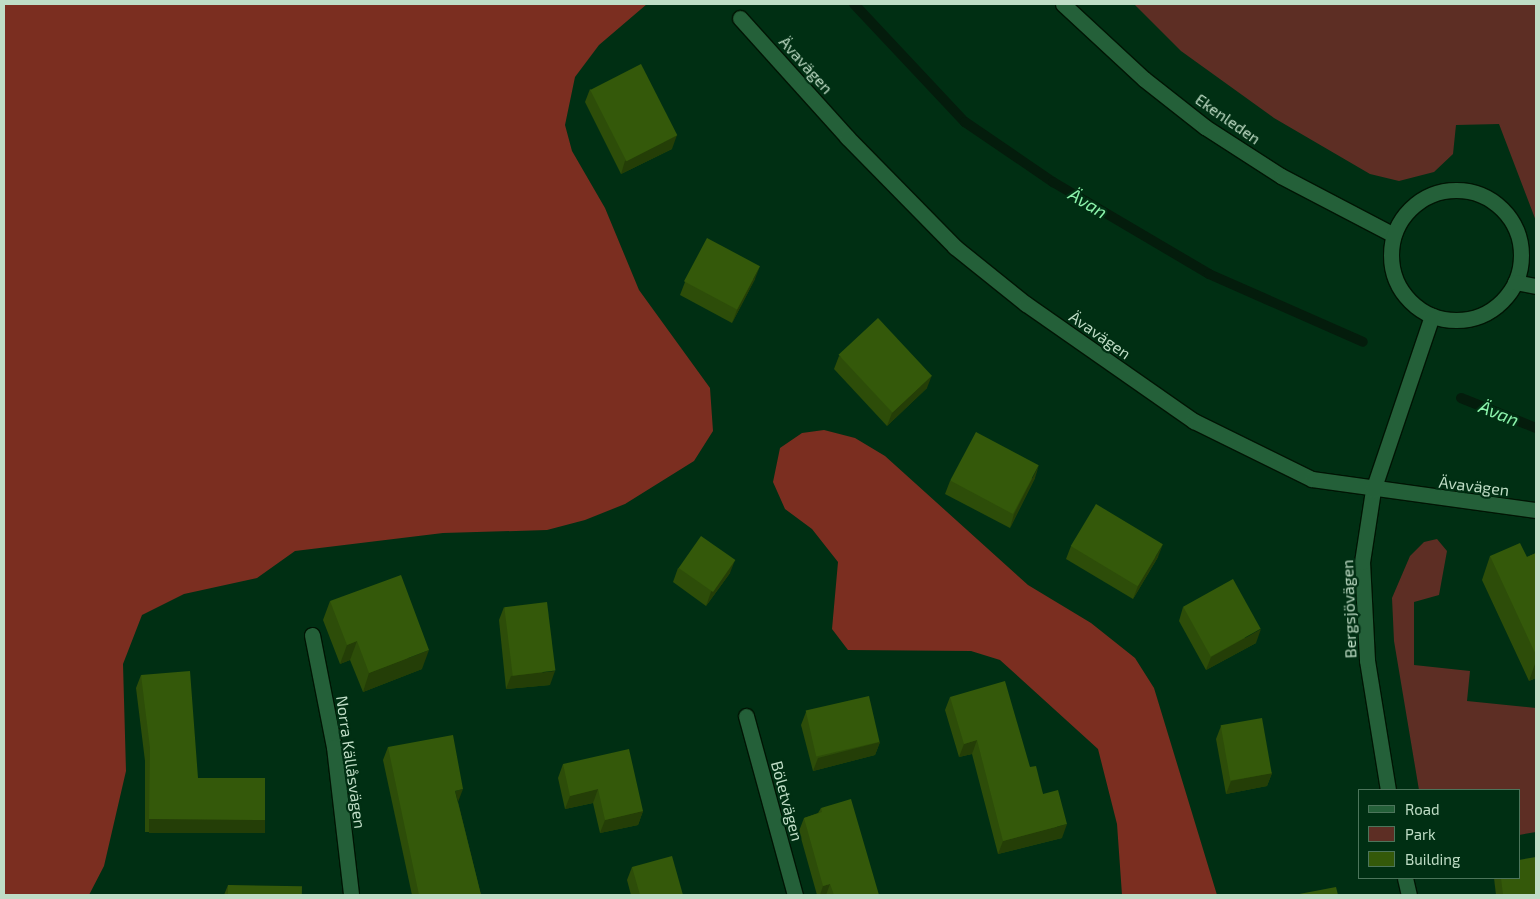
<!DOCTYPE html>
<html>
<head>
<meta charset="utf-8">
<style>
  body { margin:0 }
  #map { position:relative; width:1540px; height:899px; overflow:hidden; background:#002f13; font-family:"Exo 2",sans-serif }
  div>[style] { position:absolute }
  .green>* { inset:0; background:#5d2e24 }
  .forest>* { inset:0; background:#7b2e20 }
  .stream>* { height:10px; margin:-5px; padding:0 5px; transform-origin:5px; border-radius:5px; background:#041c0c }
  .roads { filter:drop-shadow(1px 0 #001504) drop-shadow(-1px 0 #001504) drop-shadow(0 1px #001504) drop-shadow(0 -1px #001504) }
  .minor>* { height:15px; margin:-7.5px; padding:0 7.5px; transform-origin:7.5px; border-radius:7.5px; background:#246039 }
  .minor>.ring { margin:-7.5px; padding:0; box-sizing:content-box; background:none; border:15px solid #246039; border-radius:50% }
  .wall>* { inset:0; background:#2d4d09 }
  .shaded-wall>* { inset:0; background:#243e07; transform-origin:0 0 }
  .building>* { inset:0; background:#34590a; transform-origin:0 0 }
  span { translate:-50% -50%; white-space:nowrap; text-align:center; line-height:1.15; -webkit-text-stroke:4.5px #002f13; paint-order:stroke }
  .street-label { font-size:16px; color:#bfddc6 }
  .water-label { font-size:18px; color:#8cf4ac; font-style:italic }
  .frame { position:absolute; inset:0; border:5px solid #bfddc6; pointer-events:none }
  .legend { position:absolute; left:1358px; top:789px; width:162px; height:90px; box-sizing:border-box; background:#002f13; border:1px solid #4c755b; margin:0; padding:6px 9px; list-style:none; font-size:15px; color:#bfddc6 }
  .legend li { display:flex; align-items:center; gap:10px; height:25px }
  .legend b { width:25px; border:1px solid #4c755b }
</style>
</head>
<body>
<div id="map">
  <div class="green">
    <i style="clip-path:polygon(1134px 4px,1536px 4px,1536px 221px,1499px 124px,1456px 125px,1453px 154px,1434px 172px,1399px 181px,1370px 174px,1274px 118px,1181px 51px)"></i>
    <i style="clip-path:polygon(1437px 539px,1447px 551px,1439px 595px,1414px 602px,1414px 665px,1470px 671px,1467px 701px,1536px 708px,1536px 832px,1519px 835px,1519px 790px,1419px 790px,1394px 641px,1392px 598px,1410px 556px,1424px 542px)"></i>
  </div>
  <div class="forest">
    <i style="clip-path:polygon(4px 4px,647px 4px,599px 45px,575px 77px,565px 125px,572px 151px,605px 208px,639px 290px,710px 388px,713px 431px,694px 461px,625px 504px,585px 520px,547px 530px,443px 533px,295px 551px,257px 578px,184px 594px,142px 615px,123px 664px,126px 771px,104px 866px,89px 895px,4px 895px)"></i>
    <i style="clip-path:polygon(824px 430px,855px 438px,885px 456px,1028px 585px,1091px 623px,1135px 658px,1154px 688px,1217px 895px,1122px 895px,1117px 824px,1098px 749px,1000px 660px,971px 651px,848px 650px,832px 629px,838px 562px,812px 529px,785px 509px,773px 482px,780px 448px,802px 433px)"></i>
  </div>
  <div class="stream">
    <i style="left:854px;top:4px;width:162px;rotate:46.8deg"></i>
    <i style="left:965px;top:122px;width:107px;rotate:34.3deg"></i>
    <i style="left:1053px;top:182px;width:181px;rotate:30.5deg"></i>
    <i style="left:1209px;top:274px;width:168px;rotate:23.8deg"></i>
    <i style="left:1461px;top:398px;width:81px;rotate:21.8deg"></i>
  </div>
  <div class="roads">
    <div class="minor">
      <i style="left:1063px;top:4px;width:110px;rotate:42.8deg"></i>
      <i style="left:1144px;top:79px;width:78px;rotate:38.2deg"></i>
      <i style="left:1205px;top:127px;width:90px;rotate:32.8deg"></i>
      <i style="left:1281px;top:176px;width:127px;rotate:27.6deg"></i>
      <i style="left:740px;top:18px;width:160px;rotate:48deg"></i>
      <i style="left:847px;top:137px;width:154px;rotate:45.5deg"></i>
      <i style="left:955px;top:247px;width:91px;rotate:38.8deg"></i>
      <i style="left:1026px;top:304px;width:205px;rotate:34.9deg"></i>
      <i style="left:1194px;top:421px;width:131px;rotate:26.2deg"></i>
      <i style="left:1312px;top:479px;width:226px;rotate:7.9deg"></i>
      <i class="ring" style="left:1391px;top:190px;width:115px;height:115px"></i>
      <i style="left:1515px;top:282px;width:21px;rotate:11deg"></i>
      <i style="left:312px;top:635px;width:114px;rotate:78.9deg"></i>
      <i style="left:334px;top:747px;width:149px;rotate:83.4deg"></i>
      <i style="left:746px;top:716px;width:186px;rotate:74.7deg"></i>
      <i style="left:1388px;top:790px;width:132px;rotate:-99.2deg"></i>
      <i style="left:1367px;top:660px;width:98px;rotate:-92.9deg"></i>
      <i style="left:1362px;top:562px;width:73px;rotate:-81.3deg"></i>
      <i style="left:1373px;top:490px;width:184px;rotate:-71.3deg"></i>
      <i style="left:1405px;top:878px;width:17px;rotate:77deg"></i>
    </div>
  </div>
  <div class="wall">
    <i style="clip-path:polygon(590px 89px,672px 149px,621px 174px,585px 102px)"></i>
    <i style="clip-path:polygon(755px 279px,732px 323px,680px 295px,685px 282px)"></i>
    <i style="clip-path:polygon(839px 356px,927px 388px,887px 426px,834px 369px)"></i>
    <i style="clip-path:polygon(1035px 478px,1010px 528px,945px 494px,950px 481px)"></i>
    <i style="clip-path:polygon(1071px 546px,1158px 557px,1133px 599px,1066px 559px)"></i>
    <i style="clip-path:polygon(1536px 553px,1536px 678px,1529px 681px,1482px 580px,1490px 556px,1527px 557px)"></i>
    <i style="clip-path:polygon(678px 568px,730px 573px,706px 606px,673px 582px)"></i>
    <i style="clip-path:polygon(330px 601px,422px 669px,363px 692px,350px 660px,340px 664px,323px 620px)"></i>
    <i style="clip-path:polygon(504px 607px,550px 685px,506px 689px,499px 620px)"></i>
    <i style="clip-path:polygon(1183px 607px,1256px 643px,1206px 670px,1179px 621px)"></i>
    <i style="clip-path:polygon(141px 675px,198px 778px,260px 833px,145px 832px,145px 761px,136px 688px)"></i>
    <i style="clip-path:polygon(950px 697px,1030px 767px,1043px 794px,1062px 838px,998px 854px,972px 754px,959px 757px,945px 710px)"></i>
    <i style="clip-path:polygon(806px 712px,880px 742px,875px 755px,813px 771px,801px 725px)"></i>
    <i style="clip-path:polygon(1221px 726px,1272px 773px,1267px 786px,1226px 794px,1216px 739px)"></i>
    <i style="clip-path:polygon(388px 747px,458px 802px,481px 895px,412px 895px,383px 760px)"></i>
    <i style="clip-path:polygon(563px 764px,643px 811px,638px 825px,600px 833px,593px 803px,565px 809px,558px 778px)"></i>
    <i style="clip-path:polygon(821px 808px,879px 895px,817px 895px,799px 831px,804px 818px,818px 813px)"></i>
    <i style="clip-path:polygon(632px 867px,683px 895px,631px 895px,627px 880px)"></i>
    <i style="clip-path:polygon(1494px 878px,1519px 878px,1536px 895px,1496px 895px)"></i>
    <i style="clip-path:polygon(228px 885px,302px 895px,224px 895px)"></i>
  </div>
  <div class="shaded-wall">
    <i style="clip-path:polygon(677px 135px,672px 149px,621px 174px,625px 161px)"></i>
    <i style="clip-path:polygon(760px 266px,755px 279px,732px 323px,737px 310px)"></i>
    <i style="clip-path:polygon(932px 375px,927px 388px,887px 426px,892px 413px)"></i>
    <i style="clip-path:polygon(1039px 465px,1035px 478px,1010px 528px,1014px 514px)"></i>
    <i style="clip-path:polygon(1163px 544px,1158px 557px,1133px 599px,1138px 586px)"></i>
    <i style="clip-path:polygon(735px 560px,730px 573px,706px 606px,711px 592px)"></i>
    <i style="clip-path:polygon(1261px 629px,1256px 643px,1206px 670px,1211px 657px)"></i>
    <i style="clip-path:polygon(357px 641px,350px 660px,340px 664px,347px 645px)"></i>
    <i style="clip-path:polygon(429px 650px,422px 669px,363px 692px,369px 673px)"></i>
    <i style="clip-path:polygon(1536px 661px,1536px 678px,1529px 681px)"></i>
    <i style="clip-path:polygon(555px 671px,550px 685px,506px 689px,511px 676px)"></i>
    <i style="clip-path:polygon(977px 740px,972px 754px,959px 757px,964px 744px)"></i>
    <i style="clip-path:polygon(880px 742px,875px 755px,813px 771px,818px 758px)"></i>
    <i style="clip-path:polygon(1272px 773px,1267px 786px,1226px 794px,1231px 781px)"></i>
    <i style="clip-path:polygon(463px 789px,458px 802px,455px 791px)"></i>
    <i style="clip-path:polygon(598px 789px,593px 803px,565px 809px,570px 796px)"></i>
    <i style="clip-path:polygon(643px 811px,638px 825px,600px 833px,605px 820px)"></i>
    <i style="left:149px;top:819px;width:116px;height:14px"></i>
    <i style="clip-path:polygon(1067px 824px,1062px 838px,998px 854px,1003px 841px)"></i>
    <i style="clip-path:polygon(830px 884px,826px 895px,820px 895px,823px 886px)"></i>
  </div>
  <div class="building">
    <i style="left:641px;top:64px;width:80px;height:57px;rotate:63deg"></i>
    <i style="left:707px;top:238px;width:60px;height:49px;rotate:28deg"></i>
    <i style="left:878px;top:318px;width:79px;height:54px;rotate:47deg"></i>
    <i style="left:976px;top:432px;width:71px;height:55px;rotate:28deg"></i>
    <i style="left:1096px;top:504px;width:78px;height:49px;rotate:31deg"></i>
    <i style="left:701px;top:536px;width:42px;height:39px;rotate:35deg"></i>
    <i style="clip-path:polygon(1520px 543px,1527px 557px,1536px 553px,1536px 655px,1490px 556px)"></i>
    <i style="clip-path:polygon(401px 575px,429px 650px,369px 673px,357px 641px,347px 645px,330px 601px)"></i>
    <i style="left:1233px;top:579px;width:57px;height:57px;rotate:61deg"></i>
    <i style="left:547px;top:602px;width:69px;height:43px;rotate:83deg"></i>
    <i style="clip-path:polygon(190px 671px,198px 778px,265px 778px,265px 820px,149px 819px,150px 748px,141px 675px)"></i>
    <i style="clip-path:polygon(1005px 681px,1030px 767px,1036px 766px,1043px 794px,1058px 790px,1067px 824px,1003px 841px,977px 740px,964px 744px,950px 697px)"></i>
    <i style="left:869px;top:696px;width:47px;height:65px;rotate:77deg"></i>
    <i style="left:1262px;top:718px;width:56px;height:42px;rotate:80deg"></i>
    <i style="clip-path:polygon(453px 735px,463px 789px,455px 791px,481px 895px,419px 895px,388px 747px)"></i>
    <i style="clip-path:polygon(629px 749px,643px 811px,605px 820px,598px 789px,570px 796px,563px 764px)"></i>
    <i style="clip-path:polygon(851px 799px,879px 895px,834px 895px,830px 884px,823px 886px,804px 818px,822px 812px,821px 808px)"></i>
    <i style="clip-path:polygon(672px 856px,683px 895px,640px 895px,632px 867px)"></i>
    <i style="clip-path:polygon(1536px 857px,1536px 895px,1503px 895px,1501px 878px,1519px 878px,1519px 860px)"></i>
    <i style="left:228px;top:885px;width:74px;height:10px;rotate:1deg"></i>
    <i style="clip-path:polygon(1336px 887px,1338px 895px,1294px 895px)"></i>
  </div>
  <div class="street-label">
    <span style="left:806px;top:65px;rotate:48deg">Ävavägen</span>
    <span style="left:1228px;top:119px;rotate:35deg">Ekenleden</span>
    <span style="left:1100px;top:335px;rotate:35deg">Ävavägen</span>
    <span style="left:1474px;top:486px;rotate:7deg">Ävavägen</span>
    <span style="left:1349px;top:609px;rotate:-92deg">Bergsjövägen</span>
    <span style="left:351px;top:762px;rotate:82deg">Norra Källåsvägen</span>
    <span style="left:787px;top:801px;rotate:75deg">Böletvägen</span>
  </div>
  <div class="water-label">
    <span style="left:1088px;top:203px;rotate:31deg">Ävan</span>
    <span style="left:1499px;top:413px;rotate:22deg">Ävan</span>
  </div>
  <div class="frame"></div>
  <ul class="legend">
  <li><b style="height:6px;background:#246039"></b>Road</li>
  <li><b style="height:14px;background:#5d2e24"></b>Park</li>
  <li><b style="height:14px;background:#34590a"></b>Building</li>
  </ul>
</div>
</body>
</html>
